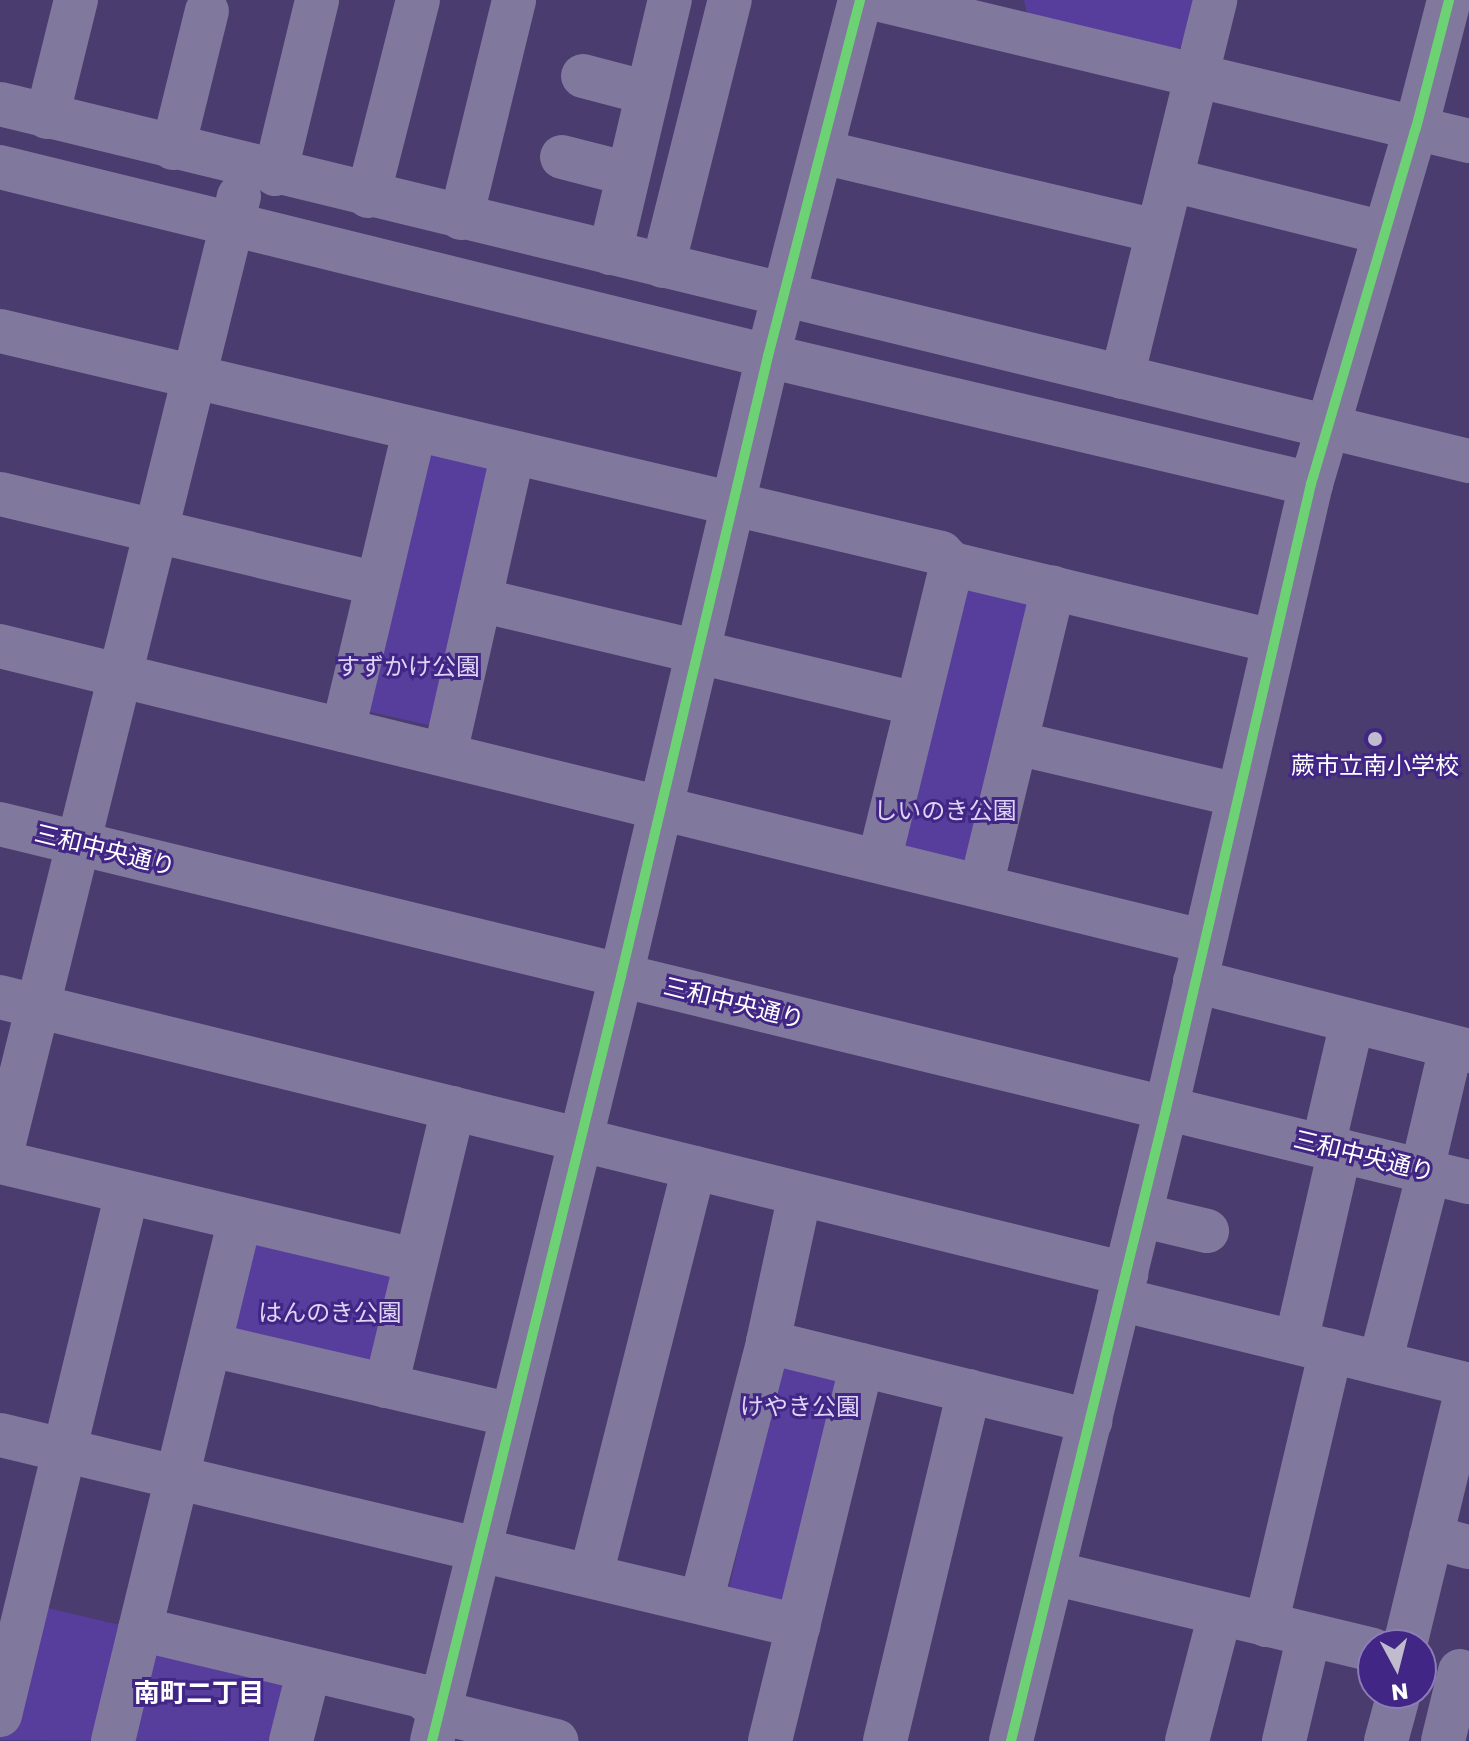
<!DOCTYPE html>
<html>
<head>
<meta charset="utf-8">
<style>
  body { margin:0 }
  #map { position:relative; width:1469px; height:1741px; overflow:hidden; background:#4a3c6f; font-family:Poppins,"Noto Sans JP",sans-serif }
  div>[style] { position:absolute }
  .green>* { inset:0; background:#573e9d; transform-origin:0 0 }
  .minor>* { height:44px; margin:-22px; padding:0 22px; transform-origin:22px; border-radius:22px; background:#81789d }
  .cycleway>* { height:10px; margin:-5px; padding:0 5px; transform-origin:5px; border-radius:5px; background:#6cd273 }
  .dots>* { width:22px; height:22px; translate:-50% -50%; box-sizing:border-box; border:4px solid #412685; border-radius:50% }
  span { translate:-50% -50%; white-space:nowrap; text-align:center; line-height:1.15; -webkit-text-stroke:6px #412685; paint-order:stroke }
  .park-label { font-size:24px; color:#ddd4f6 }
  .poi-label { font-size:24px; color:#fff }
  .street-label { font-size:24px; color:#fff }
  .neighbourhood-label { font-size:26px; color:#fff; font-weight:700 }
  .north { position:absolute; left:1357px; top:1629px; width:80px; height:80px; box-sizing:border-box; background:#412685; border:2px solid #8d7db6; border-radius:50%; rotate:173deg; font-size:22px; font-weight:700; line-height:32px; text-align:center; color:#fff }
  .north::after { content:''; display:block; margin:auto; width:28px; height:36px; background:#c0bbcd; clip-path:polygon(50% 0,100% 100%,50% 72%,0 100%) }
</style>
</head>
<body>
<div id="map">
  <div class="green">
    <i style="clip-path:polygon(1024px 0,1203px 0,1194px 37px,1175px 51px,1028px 17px)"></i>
    <i style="clip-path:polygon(428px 452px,490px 466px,439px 716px,428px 725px,362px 710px)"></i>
    <i style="left:965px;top:583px;width:70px;height:272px;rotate:13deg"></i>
    <i style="left:254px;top:1244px;width:140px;height:100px;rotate:13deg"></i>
    <i style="left:782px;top:1359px;width:61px;height:244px;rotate:13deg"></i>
    <i style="clip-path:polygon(27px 1603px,309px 1670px,291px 1741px,0 1740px,0 1715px)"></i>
  </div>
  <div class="minor">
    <i style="left:881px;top:0;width:605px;rotate:13.48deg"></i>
    <i style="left:583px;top:76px;width:67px;rotate:14.7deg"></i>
    <i style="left:0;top:104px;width:1512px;rotate:13.66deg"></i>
    <i style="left:47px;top:117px;width:121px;rotate:-76.1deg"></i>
    <i style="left:173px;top:148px;width:141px;rotate:-76.1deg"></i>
    <i style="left:822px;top:152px;width:343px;rotate:13.3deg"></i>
    <i style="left:562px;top:157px;width:68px;rotate:14.4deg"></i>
    <i style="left:0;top:167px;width:791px;rotate:13.83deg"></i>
    <i style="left:768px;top:356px;width:558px;rotate:13.26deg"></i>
    <i style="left:275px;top:174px;width:179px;rotate:-76.4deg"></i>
    <i style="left:1172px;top:180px;width:219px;rotate:14deg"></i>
    <i style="left:368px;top:196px;width:202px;rotate:-75.7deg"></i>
    <i style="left:461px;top:218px;width:224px;rotate:-76.3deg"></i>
    <i style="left:610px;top:253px;width:260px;rotate:-76.7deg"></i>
    <i style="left:663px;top:266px;width:274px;rotate:-75.9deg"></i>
    <i style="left:0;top:331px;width:967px;rotate:13.27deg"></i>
    <i style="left:941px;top:553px;width:16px;rotate:45deg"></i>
    <i style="left:952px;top:564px;width:330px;rotate:13.5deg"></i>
    <i style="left:1122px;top:377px;width:388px;rotate:-76.1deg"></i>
    <i style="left:0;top:494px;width:388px;rotate:13.4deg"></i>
    <i style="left:480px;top:600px;width:449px;rotate:13.4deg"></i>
    <i style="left:0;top:646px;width:1238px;rotate:13.79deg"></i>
    <i style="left:343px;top:730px;width:307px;rotate:-76.6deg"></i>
    <i style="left:1016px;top:743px;width:227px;rotate:13.2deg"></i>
    <i style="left:445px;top:754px;width:309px;rotate:-77.3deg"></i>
    <i style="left:0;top:824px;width:1512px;rotate:13.7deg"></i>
    <i style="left:879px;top:861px;width:306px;rotate:-76.2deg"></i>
    <i style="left:981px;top:886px;width:307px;rotate:-76.4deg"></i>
    <i style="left:1195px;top:981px;width:283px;rotate:14.3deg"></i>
    <i style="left:0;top:997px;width:1160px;rotate:13.82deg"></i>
    <i style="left:1323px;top:1146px;width:127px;rotate:-76.8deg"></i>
    <i style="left:0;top:1159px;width:992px;rotate:-76.06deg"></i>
    <i style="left:0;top:1162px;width:427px;rotate:13.3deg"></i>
    <i style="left:1422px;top:1170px;width:126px;rotate:-76.7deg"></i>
    <i style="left:1140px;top:1215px;width:69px;rotate:13.4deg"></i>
    <i style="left:240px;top:1219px;width:422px;rotate:103.7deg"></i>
    <i style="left:140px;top:1629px;width:290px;rotate:13.4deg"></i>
    <i style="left:422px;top:1696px;width:23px;rotate:43deg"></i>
    <i style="left:439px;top:1712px;width:121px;rotate:13.9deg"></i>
    <i style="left:1119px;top:1299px;width:360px;rotate:13.8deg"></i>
    <i style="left:768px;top:1342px;width:332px;rotate:13.8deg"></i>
    <i style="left:1296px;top:1342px;width:197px;rotate:-77.1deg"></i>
    <i style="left:211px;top:1345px;width:309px;rotate:13.1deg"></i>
    <i style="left:1380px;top:1363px;width:197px;rotate:-75.6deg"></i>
    <i style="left:386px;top:1386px;width:286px;rotate:-76.4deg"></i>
    <i style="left:0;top:1435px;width:821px;rotate:13.46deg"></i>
    <i style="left:1431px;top:1537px;width:39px;rotate:15deg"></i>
    <i style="left:1053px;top:1573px;width:329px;rotate:13.5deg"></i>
    <i style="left:591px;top:1575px;width:420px;rotate:-75.8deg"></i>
    <i style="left:701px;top:1602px;width:268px;rotate:-75.5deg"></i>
    <i style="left:768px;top:1342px;width:151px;rotate:-77.8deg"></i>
    <i style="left:1266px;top:1625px;width:282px;rotate:-76.7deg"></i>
    <i style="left:1405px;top:1645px;width:268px;rotate:-76.4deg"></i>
    <i style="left:0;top:1715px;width:537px;rotate:-76.33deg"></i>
    <i style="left:113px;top:1741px;width:115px;rotate:-76.4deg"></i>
    <i style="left:291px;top:1741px;width:73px;rotate:-75.8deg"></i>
    <i style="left:432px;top:1741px;width:788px;rotate:-76.12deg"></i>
    <i style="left:621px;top:976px;width:637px;rotate:-76.66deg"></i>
    <i style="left:768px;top:356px;width:368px;rotate:-75.5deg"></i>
    <i style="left:770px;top:1741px;width:387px;rotate:-76.3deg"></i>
    <i style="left:885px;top:1741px;width:360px;rotate:-76.5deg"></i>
    <i style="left:1011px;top:1741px;width:651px;rotate:-76.22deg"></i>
    <i style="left:1166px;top:1109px;width:642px;rotate:-76.94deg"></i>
    <i style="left:1311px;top:484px;width:371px;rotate:-73.6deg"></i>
    <i style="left:1416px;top:128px;width:132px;rotate:-75.5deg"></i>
    <i style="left:1187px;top:1741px;width:131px;rotate:-75.4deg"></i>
    <i style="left:1284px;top:1741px;width:109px;rotate:-76.7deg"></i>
    <i style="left:1386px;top:1741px;width:50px;rotate:-74.8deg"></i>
    <i style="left:1443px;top:1741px;width:72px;rotate:-76.3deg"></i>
  </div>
  <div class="cycleway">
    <i style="left:432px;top:1741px;width:788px;rotate:-76.12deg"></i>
    <i style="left:621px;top:976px;width:637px;rotate:-76.66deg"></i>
    <i style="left:768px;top:356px;width:368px;rotate:-75.5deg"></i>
    <i style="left:1011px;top:1741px;width:651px;rotate:-76.22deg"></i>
    <i style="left:1166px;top:1109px;width:642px;rotate:-76.94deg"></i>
    <i style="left:1311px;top:484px;width:371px;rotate:-73.6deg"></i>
    <i style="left:1416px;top:128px;width:132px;rotate:-75.5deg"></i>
  </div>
  <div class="dots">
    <i style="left:1375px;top:739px;background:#c0bbcd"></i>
  </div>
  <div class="park-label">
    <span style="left:408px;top:667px">すずかけ公園</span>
    <span style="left:945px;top:811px">しいのき公園</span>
    <span style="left:330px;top:1313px">はんのき公園</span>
    <span style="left:800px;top:1407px">けやき公園</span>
  </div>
  <div class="poi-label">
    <span style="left:1375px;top:766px">蕨市立南小学校</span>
  </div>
  <div class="street-label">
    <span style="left:105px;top:850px;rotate:14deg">三和中央通り</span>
    <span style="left:734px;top:1003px;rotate:14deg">三和中央通り</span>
    <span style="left:1364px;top:1156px;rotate:14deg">三和中央通り</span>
  </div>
  <div class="neighbourhood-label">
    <span style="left:199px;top:1694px">南町二丁目</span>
  </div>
  <div class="north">N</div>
</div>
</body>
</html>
